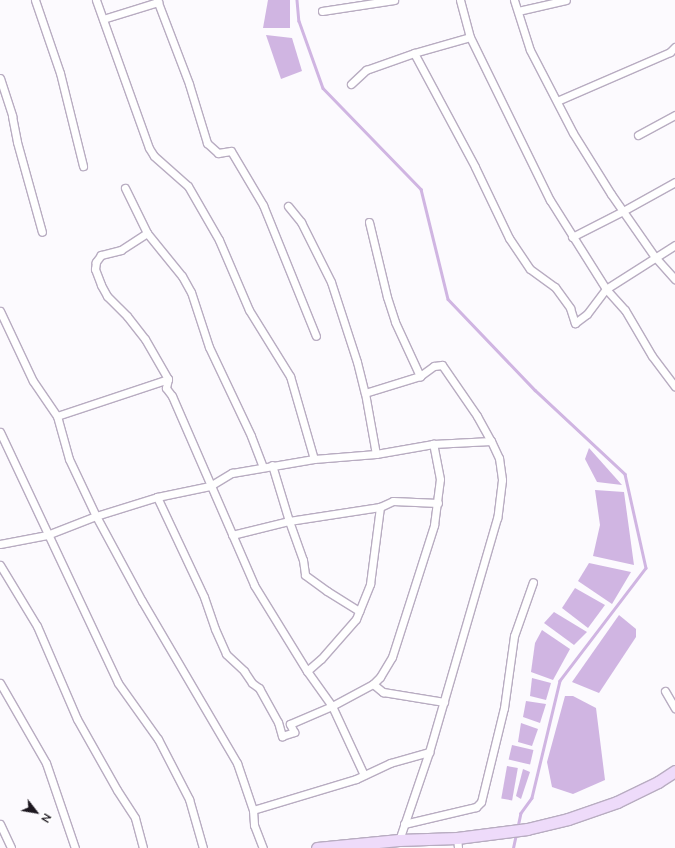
<!DOCTYPE html>
<html>
<head>
<meta charset="utf-8">
<style>
  body { margin:0 }
  #map { position:relative; width:675px; height:848px; overflow:hidden; background:#fcfafe; font-family:Mulish,sans-serif }
  div>[style] { position:absolute }
  .water>* { inset:0; background:#d0b5e2; transform-origin:0 0 }
  .stream>* { height:2.5px; margin:-1.25px; padding:0 1.25px; transform-origin:1.25px; border-radius:1.25px; background:#d0b5e2 }
  .roads { filter:drop-shadow(1px 0 #b8acc1) drop-shadow(-1px 0 #b8acc1) drop-shadow(0 1px #b8acc1) drop-shadow(0 -1px #b8acc1) }
  .minor>* { height:7px; margin:-3.5px; padding:0 3.5px; transform-origin:3.5px; border-radius:3.5px; background:#fff }
  .primary>* { height:11px; margin:-5.5px; padding:0 5.5px; transform-origin:5.5px; border-radius:5.5px; background:#eedbfa }
  span { translate:-50% -50%; white-space:nowrap; text-align:center; line-height:1.15; -webkit-text-stroke:4px #fff; paint-order:stroke }
  .north { position:absolute; left:16px; top:792px; width:40px; height:40px; -webkit-text-stroke:3px #fff; paint-order:stroke; rotate:121deg; font-size:11px; font-weight:700; line-height:16px; text-align:center; color:#1c171f }
  .north::after { content:''; display:block; margin:auto; width:14px; height:18px; background:#1c171f; clip-path:polygon(50% 0,100% 100%,50% 72%,0 100%) }
</style>
</head>
<body>
<div id="map">
  <div class="water">
    <i style="clip-path:polygon(268px 0,290px 0,290px 28px,263px 28px)"></i>
    <i style="clip-path:polygon(266px 35px,292px 38px,302px 71px,281px 79px)"></i>
    <i style="clip-path:polygon(589px 448px,622px 485px,597px 482px,585px 459px)"></i>
    <i style="clip-path:polygon(595px 490px,624px 492px,634px 565px,593px 556px,600px 525px)"></i>
    <i style="clip-path:polygon(589px 563px,631px 572px,612px 604px,578px 581px)"></i>
    <i style="clip-path:polygon(575px 588px,605px 605px,588px 628px,562px 608px)"></i>
    <i style="clip-path:polygon(554px 612px,587px 632px,574px 645px,544px 623px)"></i>
    <i style="clip-path:polygon(619px 615px,636px 629px,636px 637px,599px 693px,572px 682px)"></i>
    <i style="clip-path:polygon(542px 630px,570px 649px,553px 680px,531px 672px,535px 643px)"></i>
    <i style="clip-path:polygon(532px 678px,551px 683px,546px 700px,530px 696px)"></i>
    <i style="clip-path:polygon(565px 696px,573px 696px,596px 708px,605px 780px,573px 794px,552px 787px,547px 762px)"></i>
    <i style="clip-path:polygon(526px 701px,546px 704px,540px 723px,523px 717px)"></i>
    <i style="clip-path:polygon(521px 723px,538px 729px,532px 746px,518px 742px)"></i>
    <i style="left:512px;top:745px;width:22px;height:15px;rotate:13deg"></i>
    <i style="left:507px;top:766px;width:11px;height:33px;rotate:10deg"></i>
    <i style="clip-path:polygon(523px 769px,530px 772px,521px 799px,516px 796px)"></i>
  </div>
  <div class="stream">
    <i style="left:297px;top:0;width:21px;rotate:85deg"></i>
    <i style="left:299px;top:21px;width:71px;rotate:70.3deg"></i>
    <i style="left:323px;top:88px;width:141px;rotate:45.9deg"></i>
    <i style="left:421px;top:189px;width:113px;rotate:76.2deg"></i>
    <i style="left:448px;top:299px;width:126px;rotate:46.3deg"></i>
    <i style="left:535px;top:390px;width:123px;rotate:43deg"></i>
    <i style="left:625px;top:474px;width:96px;rotate:77.4deg"></i>
    <i style="left:646px;top:568px;width:142px;rotate:127.3deg"></i>
    <i style="left:560px;top:681px;width:120px;rotate:103.5deg"></i>
    <i style="left:532px;top:798px;width:19px;rotate:126deg"></i>
    <i style="left:521px;top:813px;width:14px;rotate:102deg"></i>
    <i style="left:513px;top:848px;width:14px;rotate:-78deg"></i>
  </div>
  <div class="roads">
    <div class="minor">
      <i style="left:35px;top:0;width:77px;rotate:71.1deg"></i>
      <i style="left:60px;top:73px;width:96px;rotate:76.1deg"></i>
      <i style="left:96px;top:0;width:157px;rotate:70.3deg"></i>
      <i style="left:149px;top:148px;width:9px;rotate:58deg"></i>
      <i style="left:154px;top:156px;width:45px;rotate:41.4deg"></i>
      <i style="left:188px;top:186px;width:62px;rotate:60.1deg"></i>
      <i style="left:219px;top:240px;width:76px;rotate:66.8deg"></i>
      <i style="left:249px;top:310px;width:78px;rotate:58.2deg"></i>
      <i style="left:290px;top:376px;width:86px;rotate:73.9deg"></i>
      <i style="left:157px;top:0;width:90px;rotate:69.1deg"></i>
      <i style="left:189px;top:84px;width:62px;rotate:73deg"></i>
      <i style="left:207px;top:143px;width:15px;rotate:42deg"></i>
      <i style="left:218px;top:153px;width:13px;rotate:-9deg"></i>
      <i style="left:231px;top:151px;width:63px;rotate:59.3deg"></i>
      <i style="left:263px;top:205px;width:141px;rotate:68deg"></i>
      <i style="left:460px;top:0;width:38px;rotate:75deg"></i>
      <i style="left:470px;top:37px;width:182px;rotate:63.9deg"></i>
      <i style="left:550px;top:200px;width:105px;rotate:57.8deg"></i>
      <i style="left:606px;top:289px;width:28px;rotate:48deg"></i>
      <i style="left:625px;top:310px;width:53px;rotate:59.6deg"></i>
      <i style="left:652px;top:356px;width:38px;rotate:53deg"></i>
      <i style="left:514px;top:0;width:52px;rotate:72.3deg"></i>
      <i style="left:530px;top:50px;width:93px;rotate:62.6deg"></i>
      <i style="left:573px;top:133px;width:72px;rotate:58.1deg"></i>
      <i style="left:611px;top:194px;width:77px;rotate:55.1deg"></i>
      <i style="left:655px;top:257px;width:30px;rotate:48deg"></i>
      <i style="left:322px;top:11px;width:73px;rotate:-8.7deg"></i>
      <i style="left:518px;top:11px;width:49px;rotate:-12.9deg"></i>
      <i style="left:103px;top:19px;width:58px;rotate:-17.2deg"></i>
      <i style="left:414px;top:53px;width:129px;rotate:61.8deg"></i>
      <i style="left:475px;top:167px;width:79px;rotate:64.4deg"></i>
      <i style="left:509px;top:238px;width:37px;rotate:56deg"></i>
      <i style="left:530px;top:269px;width:31px;rotate:36deg"></i>
      <i style="left:555px;top:287px;width:26px;rotate:54deg"></i>
      <i style="left:570px;top:308px;width:16px;rotate:72deg"></i>
      <i style="left:575px;top:323px;width:15px;rotate:-37deg"></i>
      <i style="left:587px;top:314px;width:31px;rotate:-53deg"></i>
      <i style="left:606px;top:289px;width:82px;rotate:-32.5deg"></i>
      <i style="left:0;top:78px;width:40px;rotate:72deg"></i>
      <i style="left:12px;top:116px;width:26px;rotate:79deg"></i>
      <i style="left:17px;top:142px;width:93px;rotate:74.5deg"></i>
      <i style="left:351px;top:84px;width:21px;rotate:-43deg"></i>
      <i style="left:366px;top:70px;width:51px;rotate:-19.5deg"></i>
      <i style="left:414px;top:53px;width:58px;rotate:-15.9deg"></i>
      <i style="left:557px;top:101px;width:123px;rotate:-23.4deg"></i>
      <i style="left:670px;top:52px;width:7px;rotate:-45deg"></i>
      <i style="left:638px;top:135px;width:42px;rotate:-28.4deg"></i>
      <i style="left:125px;top:188px;width:50px;rotate:63.9deg"></i>
      <i style="left:147px;top:233px;width:55px;rotate:50.9deg"></i>
      <i style="left:182px;top:276px;width:18px;rotate:61deg"></i>
      <i style="left:191px;top:292px;width:58px;rotate:71.9deg"></i>
      <i style="left:209px;top:347px;width:98px;rotate:64.7deg"></i>
      <i style="left:251px;top:436px;width:33px;rotate:69deg"></i>
      <i style="left:288px;top:206px;width:21px;rotate:51deg"></i>
      <i style="left:301px;top:222px;width:67px;rotate:63.4deg"></i>
      <i style="left:331px;top:282px;width:84px;rotate:72deg"></i>
      <i style="left:357px;top:362px;width:32px;rotate:76deg"></i>
      <i style="left:365px;top:393px;width:62px;rotate:79.8deg"></i>
      <i style="left:369px;top:222px;width:77px;rotate:76.5deg"></i>
      <i style="left:387px;top:297px;width:26px;rotate:72deg"></i>
      <i style="left:395px;top:322px;width:60px;rotate:65.2deg"></i>
      <i style="left:147px;top:233px;width:31px;rotate:147deg"></i>
      <i style="left:121px;top:250px;width:21px;rotate:166deg"></i>
      <i style="left:101px;top:255px;width:9px;rotate:126deg"></i>
      <i style="left:96px;top:262px;width:7px;rotate:98deg"></i>
      <i style="left:95px;top:269px;width:17px;rotate:69deg"></i>
      <i style="left:101px;top:285px;width:13px;rotate:61deg"></i>
      <i style="left:107px;top:296px;width:28px;rotate:45deg"></i>
      <i style="left:127px;top:316px;width:29px;rotate:52deg"></i>
      <i style="left:145px;top:339px;width:46px;rotate:60.1deg"></i>
      <i style="left:168px;top:379px;width:9px;rotate:103deg"></i>
      <i style="left:166px;top:388px;width:10px;rotate:53deg"></i>
      <i style="left:172px;top:396px;width:206px;rotate:66.5deg"></i>
      <i style="left:254px;top:585px;width:101px;rotate:58.4deg"></i>
      <i style="left:307px;top:671px;width:43px;rotate:54.5deg"></i>
      <i style="left:332px;top:706px;width:76px;rotate:65.1deg"></i>
      <i style="left:572px;top:237px;width:57px;rotate:-27deg"></i>
      <i style="left:623px;top:211px;width:60px;rotate:-29.1deg"></i>
      <i style="left:0;top:311px;width:77px;rotate:64.8deg"></i>
      <i style="left:33px;top:381px;width:42px;rotate:55.6deg"></i>
      <i style="left:57px;top:416px;width:45px;rotate:74.4deg"></i>
      <i style="left:69px;top:459px;width:63px;rotate:64.7deg"></i>
      <i style="left:96px;top:516px;width:97px;rotate:61.6deg"></i>
      <i style="left:142px;top:601px;width:188px;rotate:59.6deg"></i>
      <i style="left:237px;top:763px;width:50px;rotate:71.2deg"></i>
      <i style="left:253px;top:810px;width:15px;rotate:86deg"></i>
      <i style="left:254px;top:825px;width:25px;rotate:69deg"></i>
      <i style="left:365px;top:393px;width:58px;rotate:-17.2deg"></i>
      <i style="left:420px;top:376px;width:17px;rotate:-36deg"></i>
      <i style="left:434px;top:366px;width:8px;rotate:-7deg"></i>
      <i style="left:442px;top:365px;width:62px;rotate:55.5deg"></i>
      <i style="left:477px;top:416px;width:29px;rotate:61deg"></i>
      <i style="left:491px;top:441px;width:19px;rotate:65deg"></i>
      <i style="left:499px;top:458px;width:22px;rotate:82deg"></i>
      <i style="left:502px;top:480px;width:38px;rotate:97deg"></i>
      <i style="left:497px;top:518px;width:244px;rotate:106.2deg"></i>
      <i style="left:429px;top:752px;width:93px;rotate:108.8deg"></i>
      <i style="left:57px;top:416px;width:117px;rotate:-18.4deg"></i>
      <i style="left:0;top:432px;width:277px;rotate:64.8deg"></i>
      <i style="left:118px;top:683px;width:69px;rotate:54.5deg"></i>
      <i style="left:158px;top:739px;width:68px;rotate:62.7deg"></i>
      <i style="left:189px;top:799px;width:51px;rotate:74.1deg"></i>
      <i style="left:272px;top:465px;width:59px;rotate:73.1deg"></i>
      <i style="left:289px;top:521px;width:41px;rotate:70.3deg"></i>
      <i style="left:303px;top:560px;width:15px;rotate:82deg"></i>
      <i style="left:305px;top:575px;width:27px;rotate:36deg"></i>
      <i style="left:327px;top:591px;width:38px;rotate:32deg"></i>
      <i style="left:157px;top:497px;width:110px;rotate:64.8deg"></i>
      <i style="left:204px;top:597px;width:34px;rotate:71deg"></i>
      <i style="left:215px;top:629px;width:27px;rotate:66deg"></i>
      <i style="left:226px;top:654px;width:25px;rotate:43deg"></i>
      <i style="left:244px;top:671px;width:14px;rotate:56deg"></i>
      <i style="left:252px;top:683px;width:9px;rotate:36deg"></i>
      <i style="left:259px;top:688px;width:39px;rotate:61deg"></i>
      <i style="left:278px;top:722px;width:15px;rotate:74deg"></i>
      <i style="left:282px;top:736px;width:13px;rotate:-18deg"></i>
      <i style="left:294px;top:732px;width:9px;rotate:-117deg"></i>
      <i style="left:290px;top:724px;width:46px;rotate:-23.2deg"></i>
      <i style="left:332px;top:706px;width:47px;rotate:-28.2deg"></i>
      <i style="left:373px;top:684px;width:10px;rotate:-45deg"></i>
      <i style="left:380px;top:677px;width:23px;rotate:-59deg"></i>
      <i style="left:392px;top:657px;width:139px;rotate:-72.3deg"></i>
      <i style="left:434px;top:525px;width:46px;rotate:-82.6deg"></i>
      <i style="left:440px;top:479px;width:36px;rotate:-101deg"></i>
      <i style="left:232px;top:535px;width:59px;rotate:-13.8deg"></i>
      <i style="left:289px;top:521px;width:92px;rotate:-8.7deg"></i>
      <i style="left:380px;top:507px;width:14px;rotate:-25deg"></i>
      <i style="left:393px;top:501px;width:45px;rotate:2.5deg"></i>
      <i style="left:0;top:544px;width:48px;rotate:-10.8deg"></i>
      <i style="left:47px;top:535px;width:53px;rotate:-21.2deg"></i>
      <i style="left:96px;top:516px;width:64px;rotate:-17.3deg"></i>
      <i style="left:157px;top:497px;width:54px;rotate:-11.7deg"></i>
      <i style="left:210px;top:486px;width:26px;rotate:-31deg"></i>
      <i style="left:232px;top:473px;width:83px;rotate:-9.7deg"></i>
      <i style="left:314px;top:459px;width:62px;rotate:-4.6deg"></i>
      <i style="left:376px;top:454px;width:58px;rotate:-10deg"></i>
      <i style="left:433px;top:444px;width:58px;rotate:-3deg"></i>
      <i style="left:0;top:565px;width:71px;rotate:58.8deg"></i>
      <i style="left:37px;top:626px;width:101px;rotate:66.7deg"></i>
      <i style="left:77px;top:719px;width:81px;rotate:60.6deg"></i>
      <i style="left:117px;top:790px;width:33px;rotate:57deg"></i>
      <i style="left:135px;top:818px;width:31px;rotate:75deg"></i>
      <i style="left:307px;top:671px;width:18px;rotate:-41deg"></i>
      <i style="left:321px;top:659px;width:53px;rotate:-48.8deg"></i>
      <i style="left:356px;top:619px;width:38px;rotate:-68deg"></i>
      <i style="left:370px;top:584px;width:78px;rotate:-82.6deg"></i>
      <i style="left:0;top:683px;width:92px;rotate:60.1deg"></i>
      <i style="left:46px;top:763px;width:90px;rotate:71.2deg"></i>
      <i style="left:373px;top:684px;width:13px;rotate:39deg"></i>
      <i style="left:383px;top:692px;width:62px;rotate:9.3deg"></i>
      <i style="left:665px;top:691px;width:20px;rotate:60deg"></i>
      <i style="left:253px;top:810px;width:108px;rotate:-16.8deg"></i>
      <i style="left:356px;top:779px;width:38px;rotate:-25deg"></i>
      <i style="left:390px;top:763px;width:41px;rotate:-15.8deg"></i>
      <i style="left:0;top:824px;width:26px;rotate:65deg"></i>
      <i style="left:404px;top:824px;width:74px;rotate:-13.3deg"></i>
      <i style="left:476px;top:807px;width:7px;rotate:-45deg"></i>
      <i style="left:481px;top:802px;width:97px;rotate:-76.3deg"></i>
      <i style="left:504px;top:708px;width:73px;rotate:-82.1deg"></i>
      <i style="left:514px;top:636px;width:57px;rotate:-70.6deg"></i>
      <i style="left:457px;top:838px;width:10px;rotate:84deg"></i>
    </div>
    <div class="primary">
      <i style="left:317px;top:848px;width:82px;rotate:-5.6deg"></i>
      <i style="left:399px;top:840px;width:58px;rotate:-2deg"></i>
      <i style="left:457px;top:838px;width:71px;rotate:-7.3deg"></i>
      <i style="left:527px;top:829px;width:42px;rotate:-13.7deg"></i>
      <i style="left:568px;top:819px;width:52px;rotate:-19.1deg"></i>
      <i style="left:617px;top:802px;width:46px;rotate:-26deg"></i>
      <i style="left:658px;top:782px;width:20px;rotate:-33deg"></i>
    </div>
  </div>
  <div class="north">N</div>
</div>
</body>
</html>
